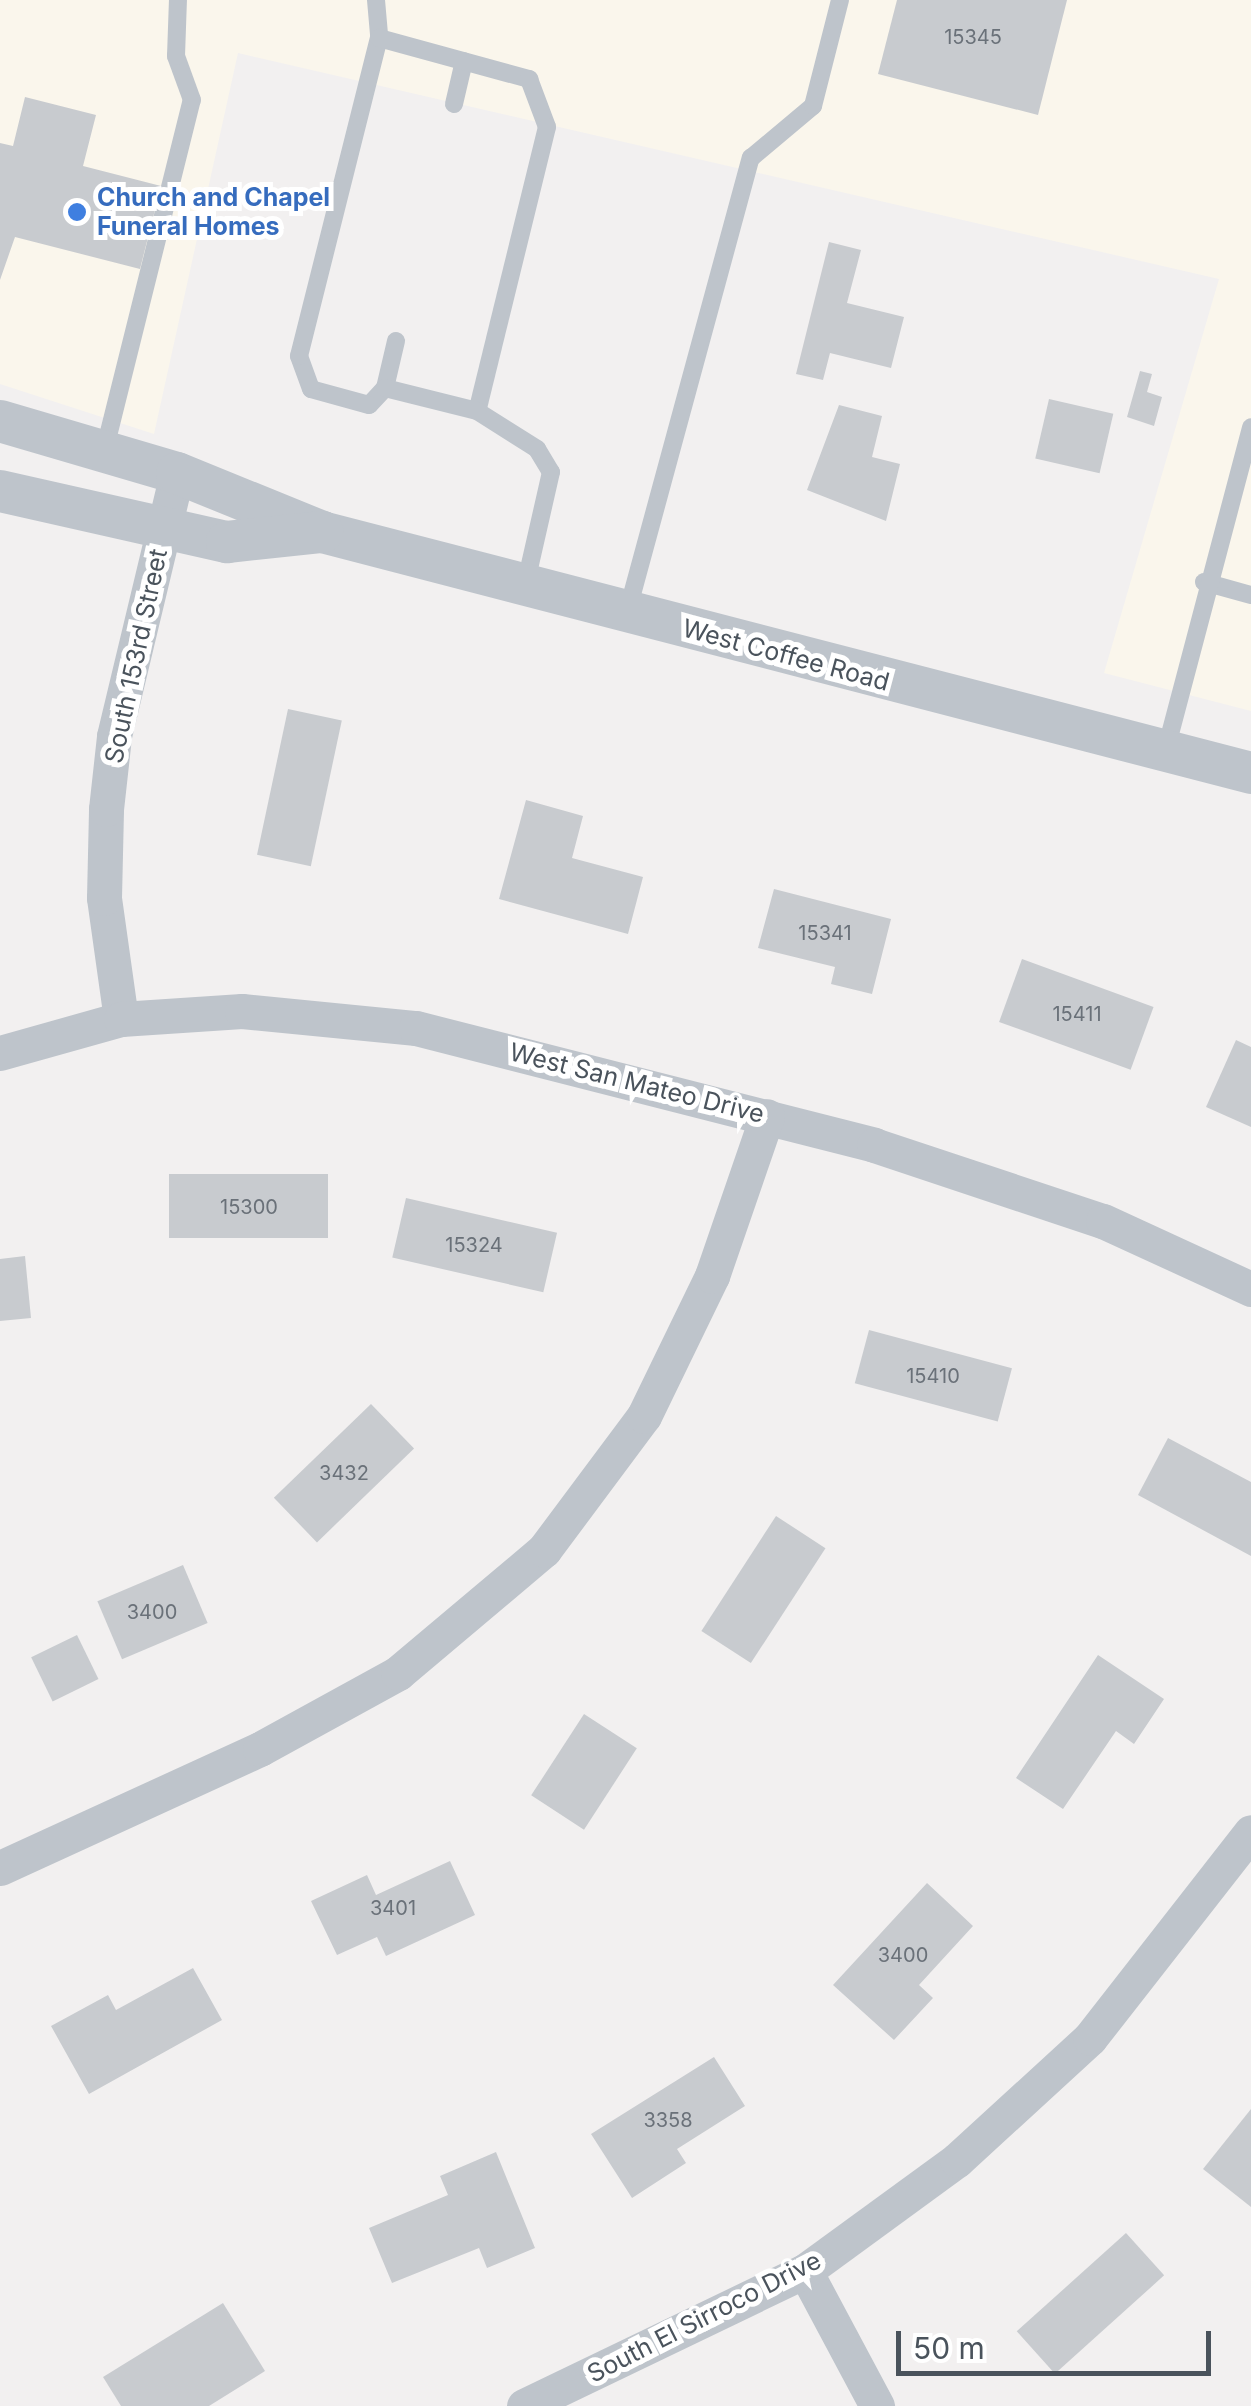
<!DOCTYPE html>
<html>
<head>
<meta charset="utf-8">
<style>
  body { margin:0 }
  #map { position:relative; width:1251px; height:2406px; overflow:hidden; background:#f2f0f0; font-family:Inter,sans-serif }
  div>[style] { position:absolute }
  .commercial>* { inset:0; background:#faf6ec }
  .building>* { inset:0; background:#c8cbcf; transform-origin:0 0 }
  .service>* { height:18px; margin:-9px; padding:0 9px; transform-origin:9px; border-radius:9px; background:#bec4cb }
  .minor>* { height:35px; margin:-17.5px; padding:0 17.5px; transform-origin:17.5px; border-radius:17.5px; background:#bec4cb }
  .tertiary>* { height:42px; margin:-21px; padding:0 21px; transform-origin:21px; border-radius:21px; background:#bec4cb }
  .dots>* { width:28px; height:28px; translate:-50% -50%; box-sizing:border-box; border:5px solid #fff; border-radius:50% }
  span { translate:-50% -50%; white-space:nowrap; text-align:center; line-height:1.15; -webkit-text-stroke:10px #fff; paint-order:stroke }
  .number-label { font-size:20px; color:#6a7179 }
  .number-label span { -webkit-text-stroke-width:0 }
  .shop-label { font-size:25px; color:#366cbe; font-weight:700 }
  .left { translate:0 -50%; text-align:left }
  .street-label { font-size:25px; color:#4a535c }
  .scale { position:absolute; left:896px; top:2331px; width:315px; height:45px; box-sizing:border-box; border:5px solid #4a535c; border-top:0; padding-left:12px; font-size:30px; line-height:35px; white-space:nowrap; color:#4a535c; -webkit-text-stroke:8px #fff; paint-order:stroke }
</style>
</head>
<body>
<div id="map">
  <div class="commercial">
    <i style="clip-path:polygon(0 0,1251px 0,1251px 711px,1104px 673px,1219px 279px,238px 53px,154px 434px,0 384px)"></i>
  </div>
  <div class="building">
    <i style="clip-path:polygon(897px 0,1067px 0,1038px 115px,878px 74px)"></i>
    <i style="clip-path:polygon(25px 97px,96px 115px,83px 166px,161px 186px,140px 269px,15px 237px,0 280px,0 143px,13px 146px)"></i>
    <i style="clip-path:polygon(829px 242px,861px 250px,847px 303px,904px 317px,891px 368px,830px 353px,823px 380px,796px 374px)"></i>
    <i style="clip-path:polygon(1140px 371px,1152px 374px,1147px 392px,1162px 397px,1154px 426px,1127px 417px)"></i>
    <i style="left:1049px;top:399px;width:66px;height:61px;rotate:13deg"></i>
    <i style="clip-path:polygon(839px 405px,882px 416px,872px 457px,900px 464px,886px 521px,807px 490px)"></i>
    <i style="left:288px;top:709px;width:55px;height:149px;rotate:12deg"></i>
    <i style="clip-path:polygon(526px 800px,583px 816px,572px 858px,643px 877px,628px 934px,499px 899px)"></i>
    <i style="clip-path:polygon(774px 889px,891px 919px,872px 994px,831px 984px,835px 967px,758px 948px)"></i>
    <i style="left:1022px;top:959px;width:140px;height:67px;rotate:20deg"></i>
    <i style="clip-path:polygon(1236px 1040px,1251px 1047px,1251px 1127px,1206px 1107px)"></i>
    <i style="left:169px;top:1174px;width:159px;height:64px"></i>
    <i style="left:406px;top:1198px;width:155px;height:61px;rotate:13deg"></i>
    <i style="clip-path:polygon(25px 1256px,31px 1318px,0 1321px,0 1259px)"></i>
    <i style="left:869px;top:1330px;width:148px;height:55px;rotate:15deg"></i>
    <i style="left:371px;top:1404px;width:62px;height:135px;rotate:46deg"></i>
    <i style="clip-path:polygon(1168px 1438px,1251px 1482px,1251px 1556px,1138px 1495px)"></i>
    <i style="left:776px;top:1516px;width:59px;height:137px;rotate:33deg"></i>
    <i style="left:183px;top:1565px;width:63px;height:93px;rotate:67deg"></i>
    <i style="left:77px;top:1635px;width:49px;height:51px;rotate:64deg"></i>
    <i style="clip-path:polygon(1098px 1655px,1164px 1699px,1134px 1744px,1116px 1731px,1063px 1809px,1016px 1778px)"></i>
    <i style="left:584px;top:1714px;width:63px;height:97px;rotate:33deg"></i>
    <i style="clip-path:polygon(450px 1861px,475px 1915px,386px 1956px,377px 1937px,337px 1955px,311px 1901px,367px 1875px,376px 1895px)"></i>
    <i style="clip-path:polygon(927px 1883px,973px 1926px,919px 1985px,933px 1998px,894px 2040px,833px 1985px)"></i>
    <i style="clip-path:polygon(193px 1968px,222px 2020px,89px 2094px,51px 2026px,108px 1995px,116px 2010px)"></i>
    <i style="clip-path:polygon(714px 2057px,745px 2106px,677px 2149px,686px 2163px,632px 2198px,591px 2134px)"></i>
    <i style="clip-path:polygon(1251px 2109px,1251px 2207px,1203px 2169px)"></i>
    <i style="clip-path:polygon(496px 2152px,535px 2248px,487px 2268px,479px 2248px,392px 2283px,369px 2228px,448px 2195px,440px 2176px)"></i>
    <i style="left:1126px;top:2233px;width:57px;height:147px;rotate:48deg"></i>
    <i style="clip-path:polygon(223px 2303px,265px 2371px,209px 2406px,121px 2406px,103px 2377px)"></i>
  </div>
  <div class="service">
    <i style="left:376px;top:0;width:38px;rotate:85deg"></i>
    <i style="left:454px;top:104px;width:44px;rotate:-76.9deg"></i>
    <i style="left:396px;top:341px;width:48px;rotate:103.2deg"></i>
    <i style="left:385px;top:388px;width:23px;rotate:133deg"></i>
    <i style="left:369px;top:405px;width:60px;rotate:-164.6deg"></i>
    <i style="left:311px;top:389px;width:35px;rotate:-110deg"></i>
    <i style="left:299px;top:356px;width:328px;rotate:-75.9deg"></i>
    <i style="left:379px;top:38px;width:156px;rotate:15.3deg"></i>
    <i style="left:529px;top:79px;width:51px;rotate:69.4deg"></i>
    <i style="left:547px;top:127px;width:292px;rotate:103.8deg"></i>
    <i style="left:477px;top:411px;width:71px;rotate:32.3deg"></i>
    <i style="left:537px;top:449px;width:27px;rotate:59deg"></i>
    <i style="left:551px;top:472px;width:117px;rotate:102.8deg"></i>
    <i style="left:385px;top:388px;width:95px;rotate:14deg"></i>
    <i style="left:104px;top:452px;width:363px;rotate:-76deg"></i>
    <i style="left:192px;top:100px;width:47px;rotate:-110deg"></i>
    <i style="left:176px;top:56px;width:56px;rotate:-88deg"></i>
    <i style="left:1204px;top:582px;width:49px;rotate:15.5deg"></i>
    <i style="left:627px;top:613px;width:472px;rotate:-74.8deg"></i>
    <i style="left:751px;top:158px;width:81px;rotate:-40deg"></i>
    <i style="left:813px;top:106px;width:109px;rotate:-75.7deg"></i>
    <i style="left:1165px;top:753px;width:337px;rotate:-75.2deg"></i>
  </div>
  <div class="minor">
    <i style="left:121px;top:1019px;width:122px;rotate:-98deg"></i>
    <i style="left:104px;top:898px;width:89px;rotate:-88.7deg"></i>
    <i style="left:106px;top:809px;width:73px;rotate:-83.7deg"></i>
    <i style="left:114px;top:736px;width:270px;rotate:-76.5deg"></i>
    <i style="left:0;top:1053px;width:126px;rotate:-15.7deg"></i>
    <i style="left:121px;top:1019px;width:121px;rotate:-3.8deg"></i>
    <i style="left:242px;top:1011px;width:175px;rotate:5.6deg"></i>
    <i style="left:416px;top:1028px;width:473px;rotate:14.3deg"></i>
    <i style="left:874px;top:1145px;width:241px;rotate:18.4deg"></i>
    <i style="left:1103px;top:1221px;width:163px;rotate:24.7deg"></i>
    <i style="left:0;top:1868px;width:286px;rotate:-24.6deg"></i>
    <i style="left:260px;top:1749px;width:158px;rotate:-28.8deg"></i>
    <i style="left:398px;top:1673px;width:191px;rotate:-40.1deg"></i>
    <i style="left:544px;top:1550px;width:167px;rotate:-53.3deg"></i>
    <i style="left:644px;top:1416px;width:156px;rotate:-64.1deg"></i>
    <i style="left:712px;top:1276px;width:169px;rotate:-71deg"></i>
    <i style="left:805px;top:2271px;width:153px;rotate:61.9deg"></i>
    <i style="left:524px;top:2406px;width:312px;rotate:-25.7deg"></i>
    <i style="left:805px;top:2271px;width:188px;rotate:-36.1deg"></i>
    <i style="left:957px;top:2160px;width:180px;rotate:-42.5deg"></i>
    <i style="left:1090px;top:2038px;width:261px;rotate:-52deg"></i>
  </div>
  <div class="tertiary">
    <i style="left:0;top:421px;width:184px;rotate:16.4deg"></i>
    <i style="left:177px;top:473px;width:157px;rotate:22.1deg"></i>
    <i style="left:322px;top:532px;width:960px;rotate:14.54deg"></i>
    <i style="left:0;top:491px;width:233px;rotate:12.7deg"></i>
    <i style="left:227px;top:542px;width:96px;rotate:-6deg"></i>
  </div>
  <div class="dots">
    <i style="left:77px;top:212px;background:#3f7fe0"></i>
  </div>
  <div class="number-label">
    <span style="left:973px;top:37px">15345</span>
    <span style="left:825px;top:933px">15341</span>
    <span style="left:1077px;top:1014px">15411</span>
    <span style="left:249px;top:1207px">15300</span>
    <span style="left:474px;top:1245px">15324</span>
    <span style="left:933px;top:1376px">15410</span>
    <span style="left:344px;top:1473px">3432</span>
    <span style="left:152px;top:1612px">3400</span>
    <span style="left:393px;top:1908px">3401</span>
    <span style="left:903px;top:1955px">3400</span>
    <span style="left:668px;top:2120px">3358</span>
  </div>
  <div class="shop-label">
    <span class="left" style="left:97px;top:212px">Church and Chapel<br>Funeral Homes</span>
  </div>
  <div class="street-label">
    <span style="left:786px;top:655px;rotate:15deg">West Coffee Road</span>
    <span style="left:136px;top:656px;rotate:-78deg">South 153rd Street</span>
    <span style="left:637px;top:1083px;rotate:14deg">West San Mateo Drive</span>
    <span style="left:704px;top:2317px;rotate:-27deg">South El Sirroco Drive</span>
  </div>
  <div class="scale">50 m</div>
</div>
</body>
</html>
